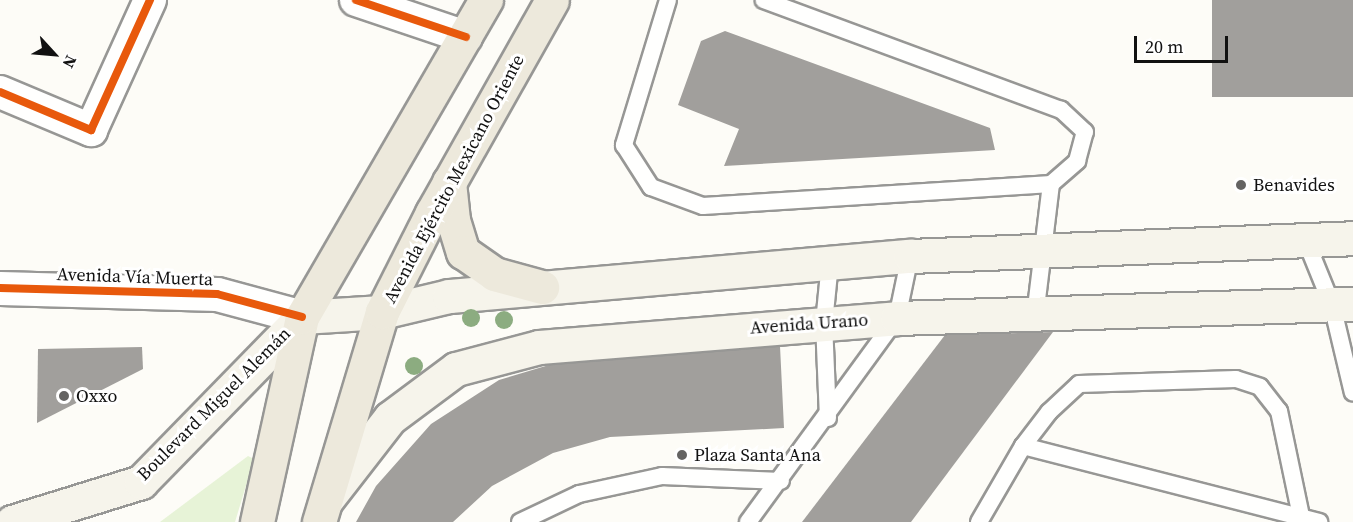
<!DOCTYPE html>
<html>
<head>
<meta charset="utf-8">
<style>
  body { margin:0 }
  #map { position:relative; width:1353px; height:522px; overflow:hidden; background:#fdfcf7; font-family:"Source Serif 4",serif }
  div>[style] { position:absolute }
  .green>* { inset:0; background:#e7f3d7 }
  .building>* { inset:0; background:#a19f9c; transform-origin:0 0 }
  .roads { filter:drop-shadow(2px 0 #979795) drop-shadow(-2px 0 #979795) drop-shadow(0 2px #979795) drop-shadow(0 -2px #979795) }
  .service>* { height:16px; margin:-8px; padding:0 8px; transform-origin:8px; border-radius:8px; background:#fffffe }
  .minor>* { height:32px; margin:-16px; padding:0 16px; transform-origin:16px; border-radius:16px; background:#fffffe }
  .tertiary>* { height:33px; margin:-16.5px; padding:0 16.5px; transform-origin:16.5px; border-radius:16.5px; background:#fffffe }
  .secondary>* { height:33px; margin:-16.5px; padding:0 16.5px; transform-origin:16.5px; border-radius:16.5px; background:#f6f4eb }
  .primary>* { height:33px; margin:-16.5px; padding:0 16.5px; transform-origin:16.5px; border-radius:16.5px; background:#ede9dc }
  .cycleway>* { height:8px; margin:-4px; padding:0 4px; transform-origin:4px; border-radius:4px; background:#e8590c }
  .trees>* { width:18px; height:18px; margin:-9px; border-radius:50%; background:#8cac80 }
  .dots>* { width:16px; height:16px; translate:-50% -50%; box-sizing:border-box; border:3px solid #fff; border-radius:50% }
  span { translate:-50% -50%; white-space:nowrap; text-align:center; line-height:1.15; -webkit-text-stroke:6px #fff; paint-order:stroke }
  .street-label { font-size:18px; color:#111 }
  .poi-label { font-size:18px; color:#111 }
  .left { translate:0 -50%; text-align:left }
  .north { position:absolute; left:24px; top:24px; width:60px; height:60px; -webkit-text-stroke:4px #fff; paint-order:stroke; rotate:116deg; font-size:16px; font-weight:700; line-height:24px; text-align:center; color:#111 }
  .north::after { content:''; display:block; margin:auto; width:21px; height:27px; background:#111; clip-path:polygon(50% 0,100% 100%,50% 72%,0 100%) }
  .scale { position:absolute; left:1134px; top:36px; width:94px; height:27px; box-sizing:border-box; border:3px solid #111; border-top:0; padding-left:8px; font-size:18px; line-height:21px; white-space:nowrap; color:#111; -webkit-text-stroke:4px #fff; paint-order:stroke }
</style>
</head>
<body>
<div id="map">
  <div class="green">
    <i style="clip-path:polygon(248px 456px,254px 459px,235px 522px,160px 522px)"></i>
  </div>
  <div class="building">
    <i style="left:1212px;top:0;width:141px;height:97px"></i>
    <i style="clip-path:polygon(725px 31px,990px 128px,995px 150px,724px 166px,739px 129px,678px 105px,701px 41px)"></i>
    <i style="clip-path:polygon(1053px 332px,911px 522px,802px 522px,945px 335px)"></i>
    <i style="clip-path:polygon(780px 346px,784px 428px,610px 437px,553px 453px,492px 486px,453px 522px,356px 522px,376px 486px,431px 424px,499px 380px,549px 365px)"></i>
    <i style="clip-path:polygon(142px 347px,143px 369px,37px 423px,38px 349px)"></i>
  </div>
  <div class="roads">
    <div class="service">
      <i style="left:668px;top:0;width:152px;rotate:106.9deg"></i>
      <i style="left:624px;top:145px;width:50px;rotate:57.3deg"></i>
      <i style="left:651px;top:187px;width:55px;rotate:20.1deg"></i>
      <i style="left:703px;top:206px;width:349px;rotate:-3.6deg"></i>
      <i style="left:1051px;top:184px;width:35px;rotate:-41deg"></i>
      <i style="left:1077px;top:161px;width:30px;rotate:-75deg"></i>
      <i style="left:1085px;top:132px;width:33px;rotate:-137deg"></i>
      <i style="left:1061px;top:110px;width:317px;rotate:-159.7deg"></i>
      <i style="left:1306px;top:241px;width:69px;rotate:67.9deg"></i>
      <i style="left:1332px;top:305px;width:90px;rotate:76.6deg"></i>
      <i style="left:1035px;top:316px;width:133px;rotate:-83.1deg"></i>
      <i style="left:828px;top:418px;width:95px;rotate:-92.4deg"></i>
      <i style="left:824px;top:323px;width:60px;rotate:-84.3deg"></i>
      <i style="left:1023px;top:446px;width:306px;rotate:14.4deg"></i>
      <i style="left:520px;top:522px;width:65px;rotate:-25.4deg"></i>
      <i style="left:579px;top:494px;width:85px;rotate:-12.2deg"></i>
      <i style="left:662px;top:476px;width:119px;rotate:2.4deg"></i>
      <i style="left:748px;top:522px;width:253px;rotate:-53.9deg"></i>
      <i style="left:897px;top:318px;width:63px;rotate:-78.2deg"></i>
      <i style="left:979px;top:522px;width:88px;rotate:-59.9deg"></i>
      <i style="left:1023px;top:446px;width:43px;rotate:-52.6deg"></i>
      <i style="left:1049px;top:412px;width:41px;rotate:-43deg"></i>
      <i style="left:1079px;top:384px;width:157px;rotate:-1.8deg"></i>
      <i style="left:1236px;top:379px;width:25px;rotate:18deg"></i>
      <i style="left:1260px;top:387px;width:31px;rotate:52deg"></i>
      <i style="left:1279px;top:411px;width:107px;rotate:78.2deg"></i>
    </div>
    <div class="minor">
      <i style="left:356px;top:0;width:116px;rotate:18.6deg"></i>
      <i style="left:0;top:92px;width:99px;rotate:22.7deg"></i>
      <i style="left:91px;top:130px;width:143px;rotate:-65.6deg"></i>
    </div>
    <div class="tertiary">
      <i style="left:0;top:288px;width:217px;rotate:1.6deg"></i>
      <i style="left:217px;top:294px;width:88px;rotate:15.1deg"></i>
    </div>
    <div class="secondary">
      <i style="left:327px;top:499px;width:103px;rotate:-52.1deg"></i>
      <i style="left:390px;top:418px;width:82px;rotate:-36.6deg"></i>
      <i style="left:456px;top:369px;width:86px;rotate:-14.8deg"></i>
      <i style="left:539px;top:347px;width:359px;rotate:-4.6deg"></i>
      <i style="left:897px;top:318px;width:456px;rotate:-1.8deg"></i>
      <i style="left:12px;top:522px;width:135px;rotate:-17.2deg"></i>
      <i style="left:141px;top:482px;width:231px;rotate:-45.7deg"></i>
      <i style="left:302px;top:317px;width:80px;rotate:-3.6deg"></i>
      <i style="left:382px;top:312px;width:69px;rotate:-13.4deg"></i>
      <i style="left:449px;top:296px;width:463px;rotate:-5deg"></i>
      <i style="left:910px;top:256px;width:443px;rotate:-2.3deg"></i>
    </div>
    <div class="primary">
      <i style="left:449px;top:182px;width:38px;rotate:84deg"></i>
      <i style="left:453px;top:220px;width:34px;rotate:73deg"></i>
      <i style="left:463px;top:252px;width:38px;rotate:35deg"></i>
      <i style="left:494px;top:274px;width:50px;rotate:15.2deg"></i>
      <i style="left:257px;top:522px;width:210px;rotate:-77.6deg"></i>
      <i style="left:302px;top:317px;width:367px;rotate:-59.9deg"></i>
      <i style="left:319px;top:522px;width:219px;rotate:-73.3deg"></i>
      <i style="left:382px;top:312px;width:111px;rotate:-63.2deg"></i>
      <i style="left:432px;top:213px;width:244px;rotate:-60.6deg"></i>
    </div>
  </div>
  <div class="cycleway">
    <i style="left:356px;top:0;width:116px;rotate:18.6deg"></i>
    <i style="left:0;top:92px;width:99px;rotate:22.7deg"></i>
    <i style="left:91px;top:130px;width:143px;rotate:-65.6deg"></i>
    <i style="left:0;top:288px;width:217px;rotate:1.6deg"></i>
    <i style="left:217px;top:294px;width:88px;rotate:15.1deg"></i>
  </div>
  <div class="trees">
    <i style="left:471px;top:318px"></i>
    <i style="left:504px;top:320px"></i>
    <i style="left:414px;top:366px"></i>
  </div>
  <div class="dots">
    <i style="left:1241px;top:185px;background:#646362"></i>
    <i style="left:64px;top:396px;background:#646362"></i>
    <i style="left:682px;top:455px;background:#646362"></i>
  </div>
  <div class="street-label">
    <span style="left:454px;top:179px;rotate:-62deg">Avenida Ejército Mexicano Oriente</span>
    <span style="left:135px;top:277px;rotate:2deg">Avenida Vía Muerta</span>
    <span style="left:809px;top:324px;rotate:-4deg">Avenida Urano</span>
    <span style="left:214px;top:404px;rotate:-45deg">Boulevard Miguel Alemán</span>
  </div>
  <div class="poi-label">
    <span class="left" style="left:1253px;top:185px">Benavides</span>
    <span class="left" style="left:76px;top:396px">Oxxo</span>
    <span class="left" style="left:694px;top:455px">Plaza Santa Ana</span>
  </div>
  <div class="north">N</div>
  <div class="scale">20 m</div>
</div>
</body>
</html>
